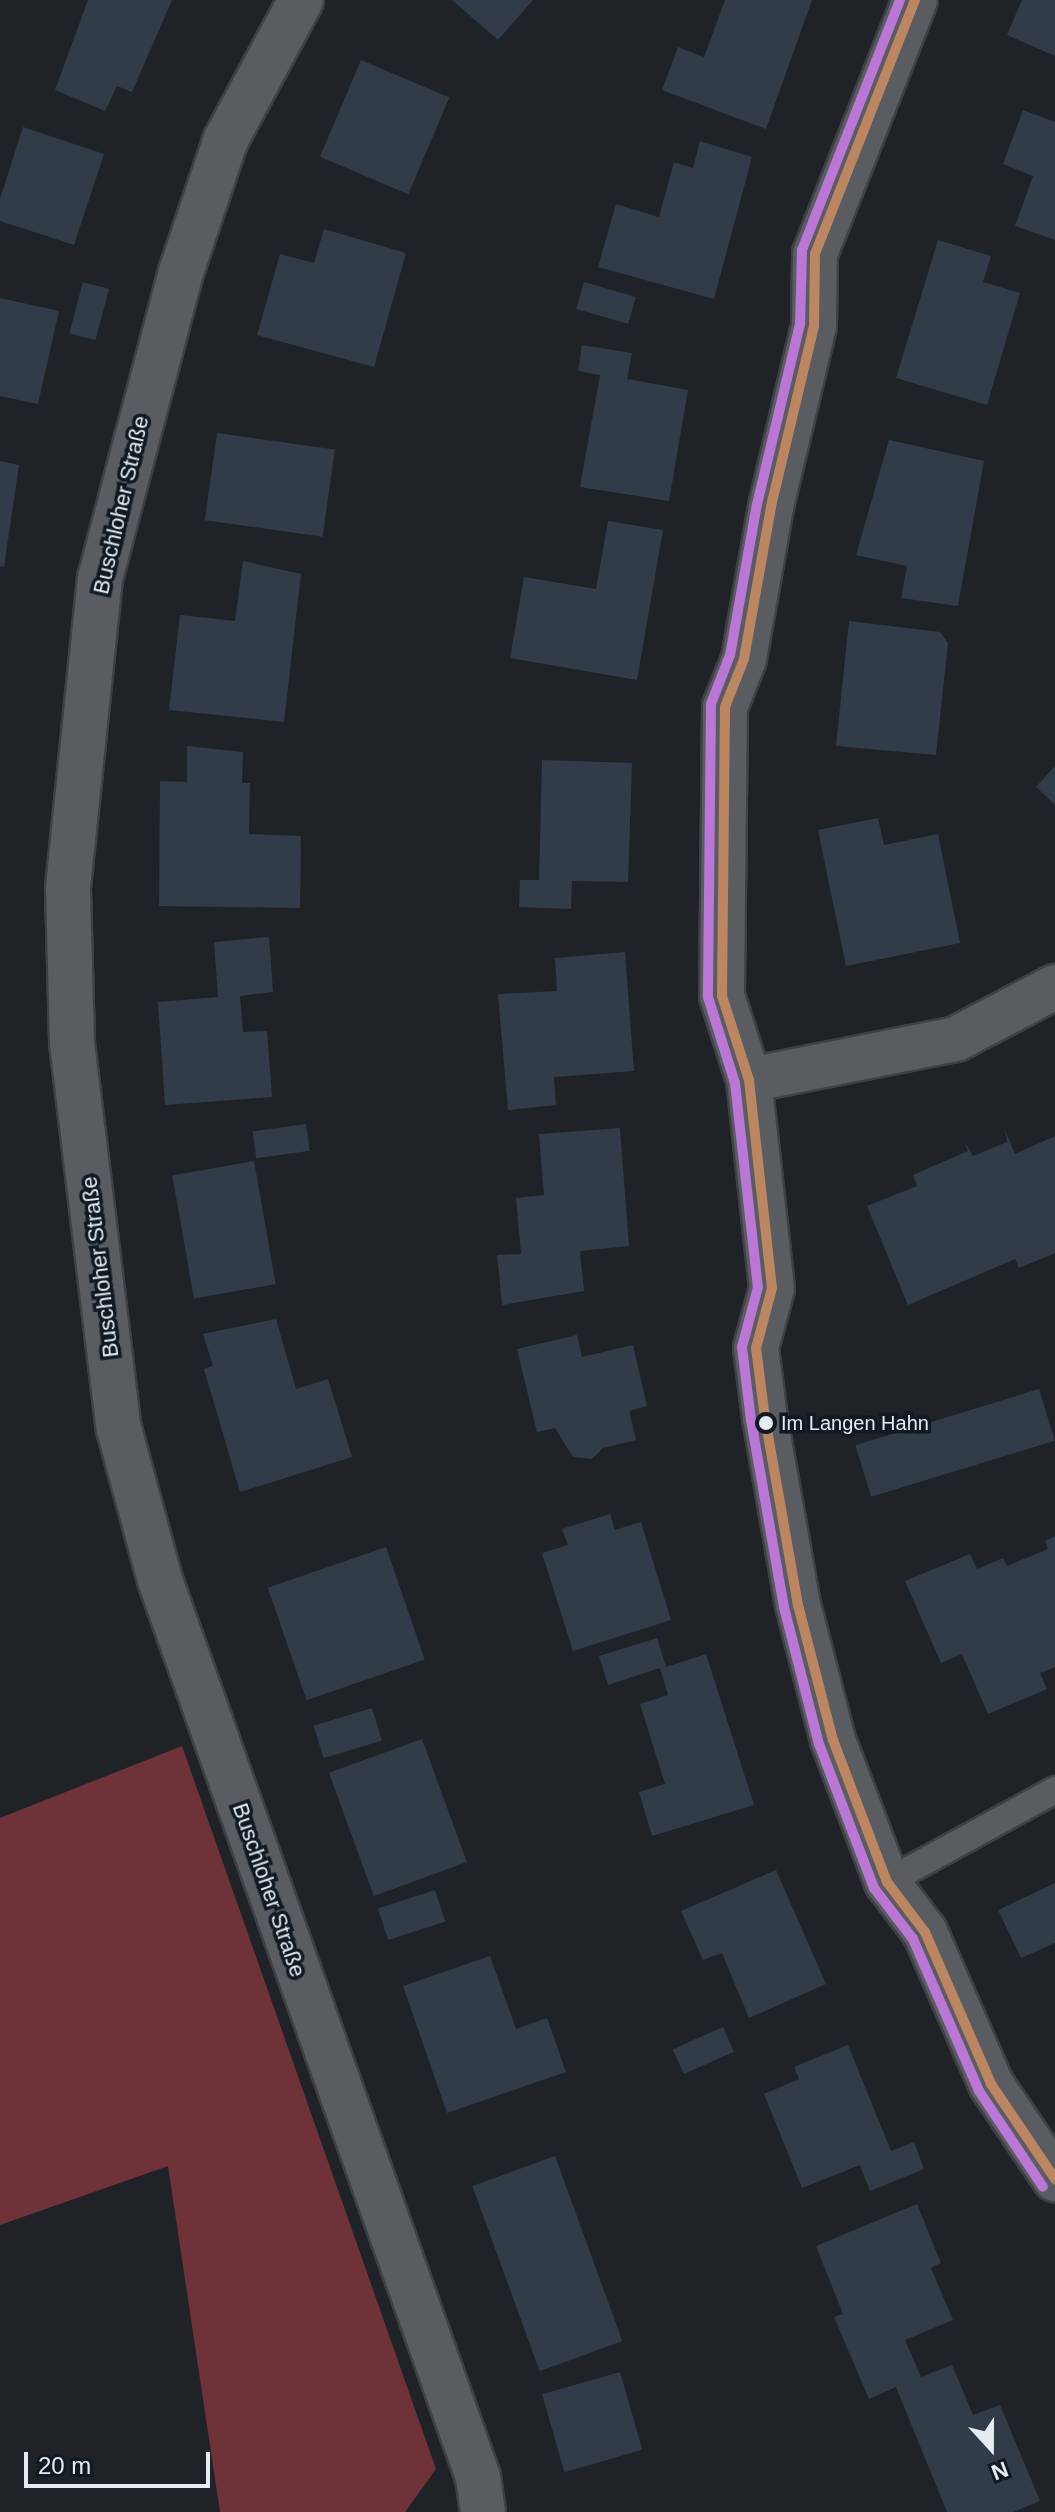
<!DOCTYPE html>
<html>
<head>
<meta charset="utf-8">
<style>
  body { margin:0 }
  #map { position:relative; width:1055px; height:2512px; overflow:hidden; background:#1f2328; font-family:Helvetica,sans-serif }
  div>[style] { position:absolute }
  .forest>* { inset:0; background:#6f3238 }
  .building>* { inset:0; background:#313c48; transform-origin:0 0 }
  .roads { filter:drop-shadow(2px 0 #3d4145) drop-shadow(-2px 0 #3d4145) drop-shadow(0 2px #3d4145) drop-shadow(0 -2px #3d4145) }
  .lane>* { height:26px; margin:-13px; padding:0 13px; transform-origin:13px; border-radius:13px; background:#595c61 }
  .street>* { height:44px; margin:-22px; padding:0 22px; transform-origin:22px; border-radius:22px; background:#595c61 }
  .bus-1>* { height:10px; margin:-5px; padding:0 5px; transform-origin:5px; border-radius:5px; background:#bb8660 }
  .bus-2>* { height:10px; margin:-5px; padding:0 5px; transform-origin:5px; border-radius:5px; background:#ba77d6 }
  .dots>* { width:22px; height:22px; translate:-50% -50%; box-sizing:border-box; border:4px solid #111923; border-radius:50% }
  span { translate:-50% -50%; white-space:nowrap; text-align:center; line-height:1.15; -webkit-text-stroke:7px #111923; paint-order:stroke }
  .bus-label { font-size:20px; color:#e6ebf2 }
  .left { translate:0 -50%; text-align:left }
  .street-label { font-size:22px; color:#e6ebf2 }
  .north { position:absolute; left:951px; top:2408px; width:80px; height:80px; -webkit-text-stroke:6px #111923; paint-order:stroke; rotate:159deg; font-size:22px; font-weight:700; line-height:32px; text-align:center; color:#e6ebf2 }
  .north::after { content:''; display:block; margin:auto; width:28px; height:36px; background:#e6ebf2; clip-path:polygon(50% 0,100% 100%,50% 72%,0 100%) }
  .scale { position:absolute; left:24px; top:2452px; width:186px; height:36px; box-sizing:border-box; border:4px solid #e6ebf2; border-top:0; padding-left:10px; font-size:24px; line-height:28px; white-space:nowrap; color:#e6ebf2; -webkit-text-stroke:6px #111923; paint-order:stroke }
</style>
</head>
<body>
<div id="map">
  <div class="forest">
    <i style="clip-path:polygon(182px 1746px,436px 2469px,405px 2512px,220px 2512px,168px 2166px,0 2225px,0 1818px)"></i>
  </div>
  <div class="building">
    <i style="clip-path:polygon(88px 0,172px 0,132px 92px,117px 86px,105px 111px,55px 90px)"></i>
    <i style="clip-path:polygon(452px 0,533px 0,498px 40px)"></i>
    <i style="clip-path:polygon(725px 0,812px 0,766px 129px,662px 90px,678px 47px,704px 57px)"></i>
    <i style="clip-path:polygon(1022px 0,1055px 0,1055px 56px,1007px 35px)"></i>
    <i style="left:361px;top:60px;width:96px;height:105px;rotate:23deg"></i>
    <i style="clip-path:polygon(1023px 110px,1055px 122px,1055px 240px,1015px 226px,1033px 176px,1003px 164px)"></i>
    <i style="clip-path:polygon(23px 127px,104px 154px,74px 245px,0 221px,0 199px)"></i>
    <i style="clip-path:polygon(700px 141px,752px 157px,714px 299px,598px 267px,616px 204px,659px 217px,674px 162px,693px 168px)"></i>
    <i style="clip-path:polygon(324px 229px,406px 253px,374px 367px,257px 335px,280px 254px,314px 263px)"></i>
    <i style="clip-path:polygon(938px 240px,991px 256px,983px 282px,1020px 293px,987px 405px,896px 378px)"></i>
    <i style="left:83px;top:282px;width:27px;height:53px;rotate:15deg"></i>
    <i style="left:584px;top:282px;width:54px;height:28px;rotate:16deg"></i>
    <i style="clip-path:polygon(0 298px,59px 311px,38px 404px,0 396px)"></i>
    <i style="clip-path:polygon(582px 345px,632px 353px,627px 379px,688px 390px,669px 501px,580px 487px,600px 375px,578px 371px)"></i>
    <i style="left:217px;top:433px;width:119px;height:88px;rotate:8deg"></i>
    <i style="clip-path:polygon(889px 440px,984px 461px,958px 606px,901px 598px,907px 566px,856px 555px)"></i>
    <i style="clip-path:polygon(0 461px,19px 465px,4px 567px,0 566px)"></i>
    <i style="clip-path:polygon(608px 521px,663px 530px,637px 680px,510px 658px,524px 577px,596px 589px)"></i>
    <i style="clip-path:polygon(243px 561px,301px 574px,284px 722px,169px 710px,180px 615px,235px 621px)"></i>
    <i style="clip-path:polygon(849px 621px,940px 632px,948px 643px,936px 755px,836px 746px)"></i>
    <i style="clip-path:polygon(187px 746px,243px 752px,242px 783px,250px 783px,249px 834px,301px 836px,300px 908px,159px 906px,160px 781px,187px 782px)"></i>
    <i style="clip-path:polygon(542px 760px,632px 763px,628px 882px,572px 881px,571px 909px,519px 907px,520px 880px,539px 880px)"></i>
    <i style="clip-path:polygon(1055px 766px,1055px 805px,1036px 787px)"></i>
    <i style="clip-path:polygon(878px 818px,884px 845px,938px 834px,960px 943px,846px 966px,818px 830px)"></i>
    <i style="clip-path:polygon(269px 937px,273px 992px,240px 996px,243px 1032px,267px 1031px,272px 1097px,165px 1105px,158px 1002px,218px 997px,214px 942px)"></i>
    <i style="clip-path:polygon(625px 952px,634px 1071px,554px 1077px,556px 1105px,508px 1110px,498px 994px,557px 991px,555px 958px)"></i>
    <i style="left:306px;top:1124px;width:27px;height:54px;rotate:82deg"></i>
    <i style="clip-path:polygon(620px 1128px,629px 1246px,580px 1251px,584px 1291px,502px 1305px,497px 1255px,521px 1254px,516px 1198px,544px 1195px,539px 1134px)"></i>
    <i style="clip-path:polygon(1005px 1130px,1015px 1154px,1055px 1136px,1055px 1253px,1019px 1268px,1015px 1259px,908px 1305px,867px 1206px,917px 1186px,913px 1175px,968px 1151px,965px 1142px,973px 1156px,1007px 1142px)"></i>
    <i style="left:254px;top:1161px;width:125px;height:83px;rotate:80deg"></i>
    <i style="clip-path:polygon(276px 1319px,296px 1389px,328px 1379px,352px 1457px,240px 1492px,204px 1369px,213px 1366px,203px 1334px)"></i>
    <i style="clip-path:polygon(577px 1335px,582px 1357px,633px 1345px,647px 1406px,629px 1411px,636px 1440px,603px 1448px,592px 1459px,573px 1457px,555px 1428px,537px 1432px,517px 1349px)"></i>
    <i style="left:1039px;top:1389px;width:54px;height:192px;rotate:73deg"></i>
    <i style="clip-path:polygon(610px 1514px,615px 1530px,641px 1522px,671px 1620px,573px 1651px,542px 1553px,568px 1545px,562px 1529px)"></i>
    <i style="clip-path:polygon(1055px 1536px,1055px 1667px,1040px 1673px,1047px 1689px,988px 1714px,962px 1654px,941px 1663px,905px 1581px,970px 1554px,977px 1569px,1003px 1558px,1007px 1566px,1048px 1549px,1045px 1541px)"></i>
    <i style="left:386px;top:1547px;width:119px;height:125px;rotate:71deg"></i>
    <i style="clip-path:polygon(657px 1638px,666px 1667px,706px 1654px,754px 1805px,652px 1836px,639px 1792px,665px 1784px,640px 1704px,668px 1695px,660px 1668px,608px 1685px,599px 1656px)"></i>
    <i style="left:372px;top:1708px;width:34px;height:61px;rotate:73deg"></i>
    <i style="left:422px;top:1739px;width:131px;height:99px;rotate:70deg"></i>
    <i style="clip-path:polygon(776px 1870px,826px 1984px,749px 2018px,722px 1953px,703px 1960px,681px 1911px)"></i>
    <i style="clip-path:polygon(1055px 1883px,1055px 1943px,1021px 1958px,998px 1910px)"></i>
    <i style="left:435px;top:1890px;width:33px;height:60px;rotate:72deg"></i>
    <i style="clip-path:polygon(490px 1956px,516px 2029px,547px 2018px,566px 2072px,447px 2113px,403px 1986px)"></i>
    <i style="left:723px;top:2027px;width:27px;height:55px;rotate:66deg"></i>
    <i style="clip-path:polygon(848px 2045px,891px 2151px,914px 2142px,924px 2169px,870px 2191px,860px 2165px,802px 2188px,764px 2094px,799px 2079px,794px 2067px)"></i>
    <i style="left:555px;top:2156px;width:197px;height:88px;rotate:70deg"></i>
    <i style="clip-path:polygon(917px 2204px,941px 2263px,931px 2268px,953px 2320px,905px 2340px,921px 2377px,952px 2365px,973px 2415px,1000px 2405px,1040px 2501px,1013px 2512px,947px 2512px,896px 2387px,869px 2399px,834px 2317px,843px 2314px,816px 2246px)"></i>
    <i style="left:620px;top:2372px;width:81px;height:81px;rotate:74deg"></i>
  </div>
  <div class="roads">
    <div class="lane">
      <i style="left:887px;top:1882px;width:192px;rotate:-28.7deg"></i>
    </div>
    <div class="street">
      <i style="left:301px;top:0;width:158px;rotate:118.3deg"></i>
      <i style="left:226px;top:139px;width:140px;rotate:108.7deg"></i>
      <i style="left:181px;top:272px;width:317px;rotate:104.8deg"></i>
      <i style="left:100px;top:578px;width:313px;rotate:95.9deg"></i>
      <i style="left:68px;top:889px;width:154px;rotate:88.5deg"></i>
      <i style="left:72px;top:1043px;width:389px;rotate:83.1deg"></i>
      <i style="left:119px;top:1429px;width:156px;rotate:74.8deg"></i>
      <i style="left:160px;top:1580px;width:952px;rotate:70.48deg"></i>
      <i style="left:478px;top:2477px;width:35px;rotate:82deg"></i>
      <i style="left:915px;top:0;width:273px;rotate:111.5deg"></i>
      <i style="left:815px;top:254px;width:72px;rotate:90.8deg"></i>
      <i style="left:814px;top:326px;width:186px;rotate:103.4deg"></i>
      <i style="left:771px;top:507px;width:154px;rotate:100.1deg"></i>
      <i style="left:744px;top:659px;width:52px;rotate:111.6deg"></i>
      <i style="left:725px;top:707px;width:289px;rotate:90.6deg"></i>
      <i style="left:722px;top:996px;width:88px;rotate:72.2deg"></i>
      <i style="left:749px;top:1080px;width:209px;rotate:83.7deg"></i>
      <i style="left:772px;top:1288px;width:62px;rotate:104.9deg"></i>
      <i style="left:756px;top:1348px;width:71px;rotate:82.7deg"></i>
      <i style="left:765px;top:1418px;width:190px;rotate:80deg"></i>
      <i style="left:798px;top:1605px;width:139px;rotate:75.5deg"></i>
      <i style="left:833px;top:1740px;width:152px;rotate:69.2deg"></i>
      <i style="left:887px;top:1882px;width:63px;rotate:52.8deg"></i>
      <i style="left:925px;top:1932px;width:166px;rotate:66.5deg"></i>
      <i style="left:991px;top:2084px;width:115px;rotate:56deg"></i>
      <i style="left:749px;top:1080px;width:211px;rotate:-11.2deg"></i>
      <i style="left:956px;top:1039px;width:112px;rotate:-27.7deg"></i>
    </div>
  </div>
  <div class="bus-1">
    <i style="left:915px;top:0;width:273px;rotate:111.5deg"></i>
    <i style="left:815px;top:254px;width:72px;rotate:90.8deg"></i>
    <i style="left:814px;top:326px;width:186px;rotate:103.4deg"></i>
    <i style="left:771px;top:507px;width:154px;rotate:100.1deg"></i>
    <i style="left:744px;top:659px;width:52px;rotate:111.6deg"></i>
    <i style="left:725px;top:707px;width:289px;rotate:90.6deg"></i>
    <i style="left:722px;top:996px;width:88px;rotate:72.2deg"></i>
    <i style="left:749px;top:1080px;width:209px;rotate:83.7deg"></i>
    <i style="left:772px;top:1288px;width:62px;rotate:104.9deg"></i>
    <i style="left:756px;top:1348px;width:71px;rotate:82.7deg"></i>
    <i style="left:765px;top:1418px;width:190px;rotate:80deg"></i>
    <i style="left:798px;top:1605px;width:139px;rotate:75.5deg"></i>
    <i style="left:833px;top:1740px;width:152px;rotate:69.2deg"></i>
    <i style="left:887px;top:1882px;width:63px;rotate:52.8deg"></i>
    <i style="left:925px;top:1932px;width:166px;rotate:66.5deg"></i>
    <i style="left:991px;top:2084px;width:115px;rotate:56deg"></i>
  </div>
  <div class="bus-2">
    <i style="left:900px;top:0;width:269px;rotate:111.4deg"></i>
    <i style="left:802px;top:250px;width:74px;rotate:91.5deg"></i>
    <i style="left:800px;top:324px;width:185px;rotate:103.4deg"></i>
    <i style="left:757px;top:504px;width:153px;rotate:100.1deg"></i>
    <i style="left:730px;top:655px;width:53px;rotate:111.2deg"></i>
    <i style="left:711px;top:704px;width:293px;rotate:90.6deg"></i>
    <i style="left:708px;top:997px;width:90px;rotate:72.6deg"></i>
    <i style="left:735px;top:1083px;width:205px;rotate:83.6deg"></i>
    <i style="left:758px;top:1287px;width:62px;rotate:104.9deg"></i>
    <i style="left:742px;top:1347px;width:74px;rotate:83deg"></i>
    <i style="left:751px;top:1420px;width:190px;rotate:80deg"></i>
    <i style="left:784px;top:1607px;width:141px;rotate:75.7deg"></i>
    <i style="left:819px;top:1744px;width:154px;rotate:69.1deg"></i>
    <i style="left:874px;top:1888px;width:64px;rotate:52.6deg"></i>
    <i style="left:913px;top:1939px;width:166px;rotate:66.5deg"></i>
    <i style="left:979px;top:2091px;width:115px;rotate:56.3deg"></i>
  </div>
  <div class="dots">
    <i style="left:766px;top:1423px;background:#e6ebf2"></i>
  </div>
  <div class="bus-label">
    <span class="left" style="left:781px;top:1423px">Im Langen Hahn</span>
  </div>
  <div class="street-label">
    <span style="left:121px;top:505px;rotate:-77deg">Buschloher Straße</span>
    <span style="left:100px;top:1267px;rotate:-97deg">Buschloher Straße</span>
    <span style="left:269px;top:1890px;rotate:71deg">Buschloher Straße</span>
  </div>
  <div class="north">N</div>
  <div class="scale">20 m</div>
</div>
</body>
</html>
